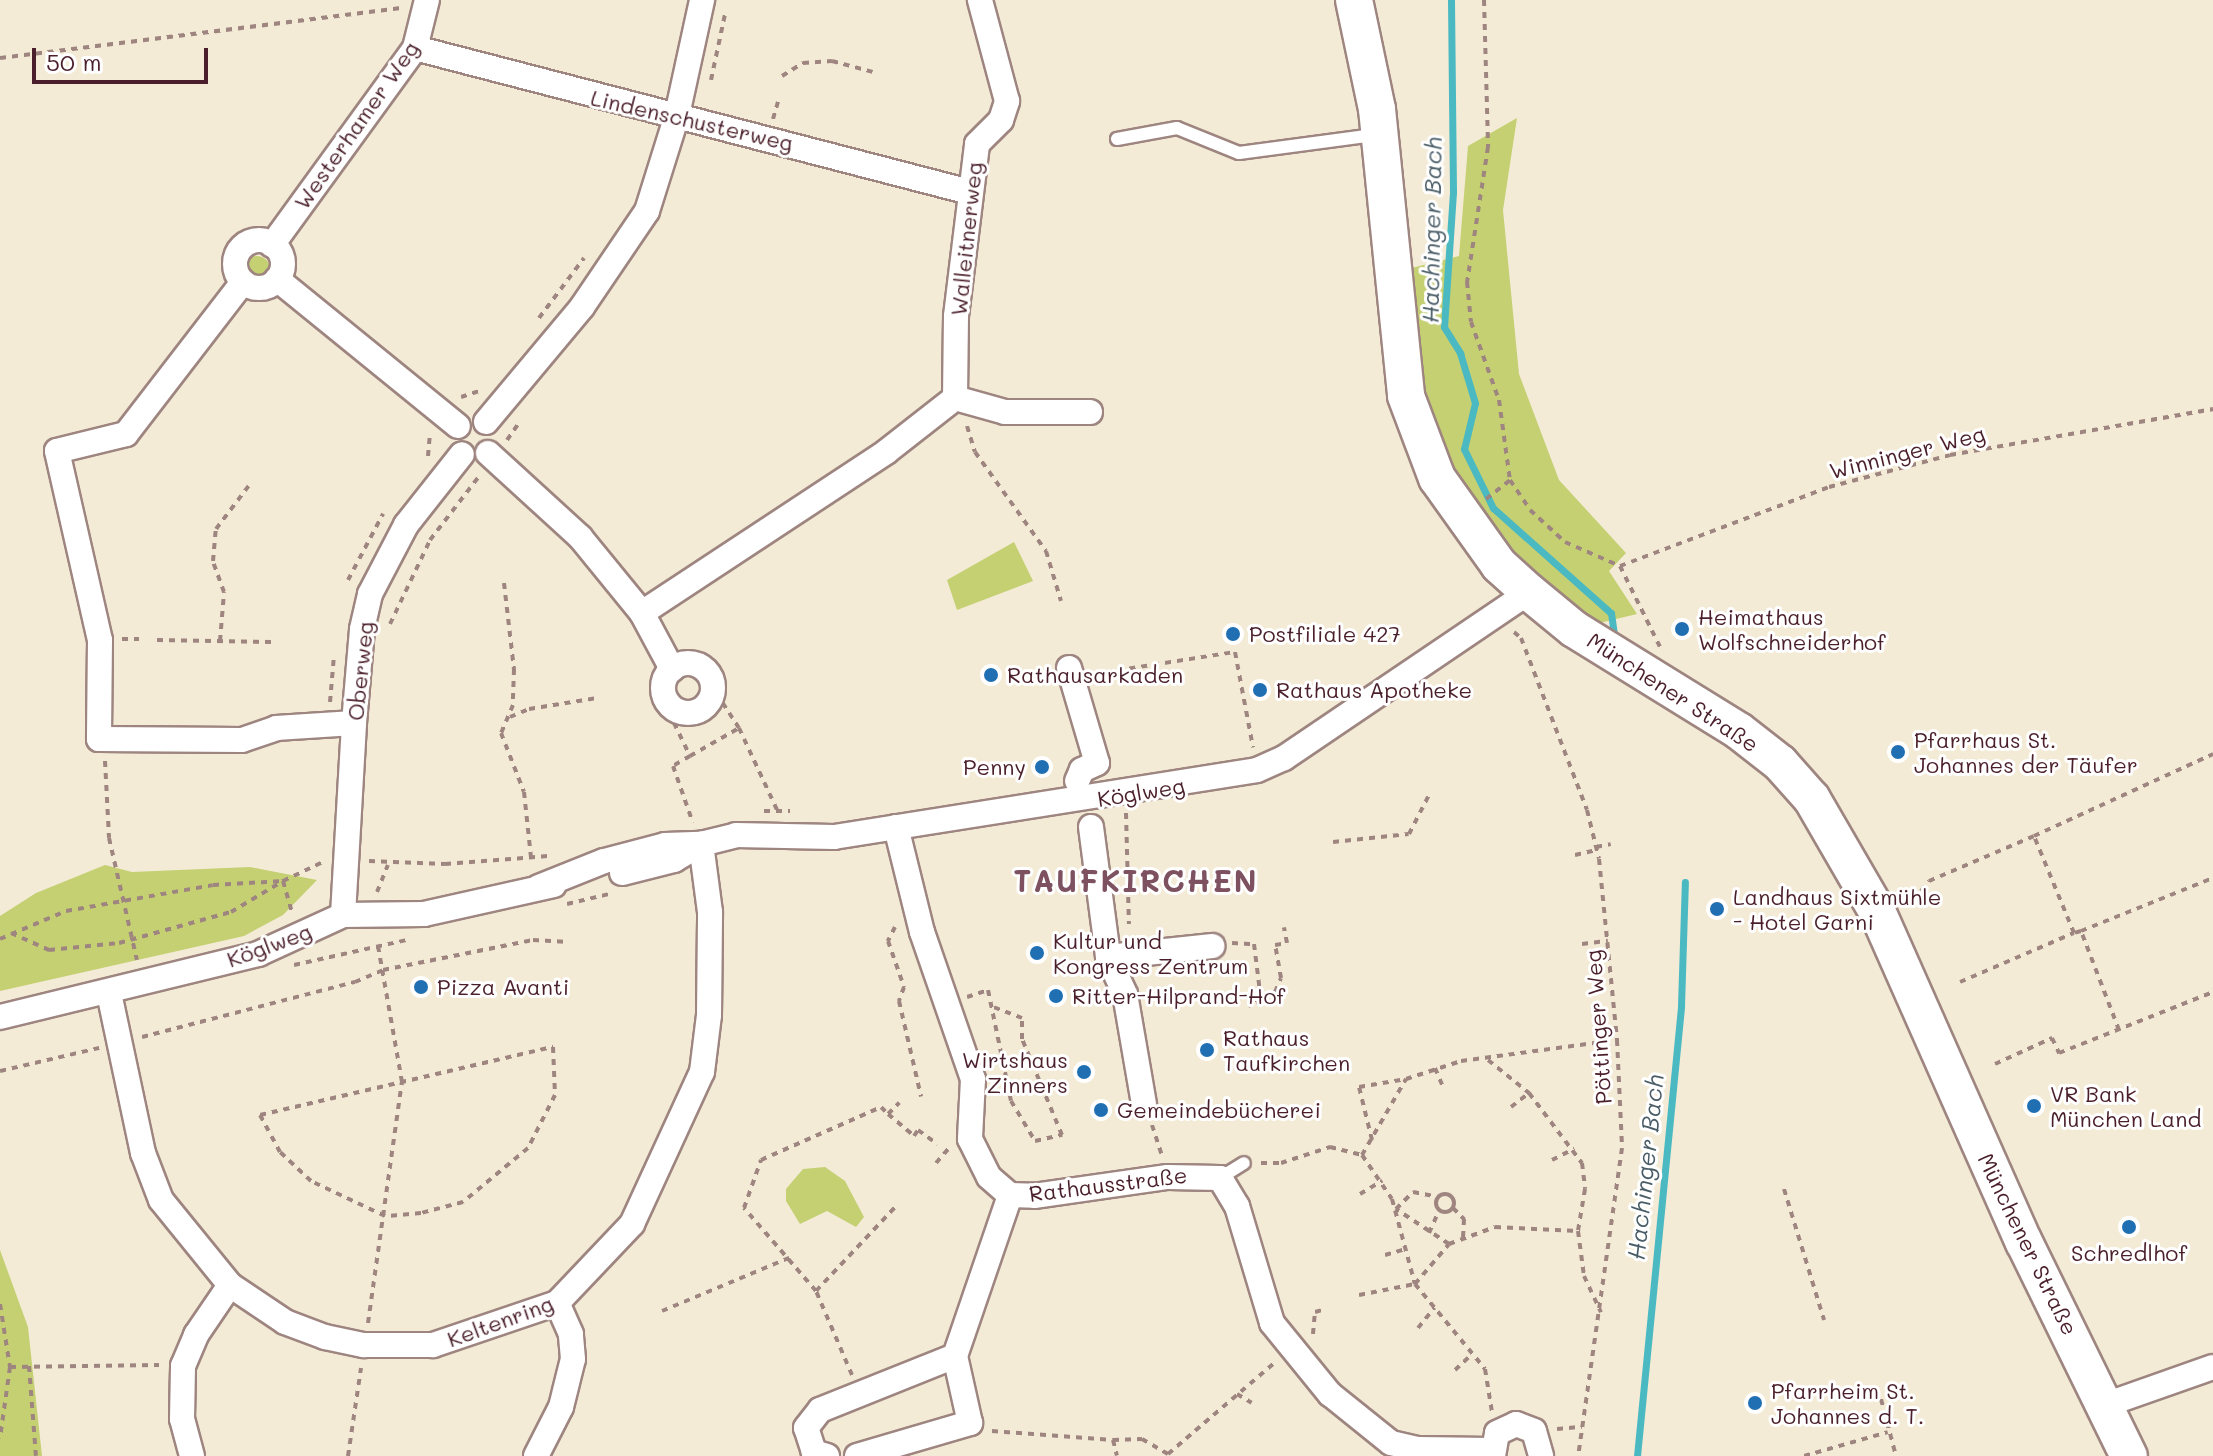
<!DOCTYPE html>
<html>
<head>
<meta charset="utf-8">
<style>
  body { margin:0 }
  #map { position:relative; width:2213px; height:1456px; overflow:hidden; background:#f3ebd6; font-family:Mali,sans-serif }
  div>[style] { position:absolute }
  .green>* { inset:0; background:#c4d072 }
  .round { border-radius:50% }
  .stream>* { height:7px; margin:-3.5px; padding:0 3.5px; transform-origin:3.5px; border-radius:3.5px; background:#4ab9c2 }
  .path>* { height:4px; margin-top:-2px; transform-origin:0; background:repeating-linear-gradient(90deg,#9e8580 0 6px,transparent 0 12px) }
  .path>.ring { margin:-2px; padding:0; box-sizing:content-box; background:none; border:4px solid #9e8580; border-radius:50% }
  .roads { filter:drop-shadow(2px 0 #9e8580) drop-shadow(-2px 0 #9e8580) drop-shadow(0 2px #9e8580) drop-shadow(0 -2px #9e8580) }
  .lane>* { height:12px; margin:-6px; padding:0 6px; transform-origin:6px; border-radius:6px; background:#fff }
  .street>* { height:24px; margin:-12px; padding:0 12px; transform-origin:12px; border-radius:12px; background:#fff }
  .street>.ring { margin:-12px; padding:0; box-sizing:content-box; background:none; border:24px solid #fff; border-radius:50% }
  .secondary>* { height:36px; margin:-18px; padding:0 18px; transform-origin:18px; border-radius:18px; background:#fff }
  .dots>* { width:22px; height:22px; translate:-50% -50%; box-sizing:border-box; border:4px solid #fff; border-radius:50% }
  span { translate:-50% -50%; white-space:nowrap; text-align:center; line-height:1.15; -webkit-text-stroke:6px #fff; paint-order:stroke }
  .street-label { font-size:22px; color:#4a1f2b }
  .poi-label { font-size:22px; color:#4a1f2b }
  .left { translate:0 -50%; text-align:left }
  .right { translate:-100% -50%; text-align:right }
  .water-label { font-size:24px; color:#4a5d67; font-style:italic }
  .district-label { font-size:30px; color:#7d515f; font-weight:700; letter-spacing:2px }
  .scale { position:absolute; left:32px; top:48px; width:176px; height:36px; box-sizing:border-box; border:4px solid #4a1f2b; border-top:0; padding-left:10px; font-size:24px; line-height:28px; white-space:nowrap; color:#4a1f2b; -webkit-text-stroke:6px #fff; paint-order:stroke }
</style>
</head>
<body>
<div id="map">
  <div class="green">
    <i style="clip-path:polygon(1517px 118px,1503px 210px,1519px 374px,1559px 480px,1626px 553px,1609px 571px,1637px 614px,1595px 624px,1501px 550px,1437px 450px,1410px 348px,1404px 270px,1459px 256px,1468px 146px)"></i>
    <i class="round" style="left:244px;top:256px;width:26px;height:26px"></i>
    <i style="clip-path:polygon(1014px 542px,1033px 581px,957px 610px,947px 580px)"></i>
    <i style="clip-path:polygon(105px 865px,132px 872px,250px 867px,317px 880px,283px 915px,244px 936px,0 991px,0 916px,36px 893px)"></i>
    <i style="clip-path:polygon(825px 1167px,845px 1181px,864px 1217px,856px 1227px,827px 1211px,800px 1224px,786px 1201px,786px 1189px,803px 1169px)"></i>
    <i style="clip-path:polygon(0 1250px,28px 1327px,42px 1456px,0 1456px)"></i>
  </div>
  <div class="stream">
    <i style="left:1451px;top:0;width:192px;rotate:89.4deg"></i>
    <i style="left:1453px;top:192px;width:135px;rotate:93.8deg"></i>
    <i style="left:1444px;top:327px;width:31px;rotate:58deg"></i>
    <i style="left:1460px;top:353px;width:52px;rotate:73.3deg"></i>
    <i style="left:1475px;top:403px;width:47px;rotate:103.4deg"></i>
    <i style="left:1464px;top:449px;width:66px;rotate:63.8deg"></i>
    <i style="left:1493px;top:508px;width:158px;rotate:41.7deg"></i>
    <i style="left:1611px;top:613px;width:28px;rotate:82deg"></i>
    <i style="left:1637px;top:1456px;width:452px;rotate:-84.4deg"></i>
    <i style="left:1681px;top:1006px;width:124px;rotate:-88.2deg"></i>
  </div>
  <div class="path">
    <i style="left:1484px;top:0;width:147px;rotate:88.4deg"></i>
    <i style="left:1488px;top:147px;width:137px;rotate:98.8deg"></i>
    <i style="left:1467px;top:282px;width:40px;rotate:84.3deg"></i>
    <i style="left:1471px;top:322px;width:83px;rotate:70.3deg"></i>
    <i style="left:1499px;top:400px;width:81px;rotate:82.2deg"></i>
    <i style="left:1510px;top:480px;width:36px;rotate:56deg"></i>
    <i style="left:1530px;top:510px;width:47px;rotate:42.4deg"></i>
    <i style="left:1565px;top:542px;width:60px;rotate:23.6deg"></i>
    <i style="left:0;top:58px;width:406px;rotate:-7.1deg"></i>
    <i style="left:782px;top:76px;width:25px;rotate:-32deg"></i>
    <i style="left:803px;top:63px;width:29px;rotate:-4deg"></i>
    <i style="left:832px;top:61px;width:42px;rotate:15deg"></i>
    <i style="left:711px;top:80px;width:67px;rotate:-78deg"></i>
    <i style="left:773px;top:119px;width:18px;rotate:-74deg"></i>
    <i style="left:539px;top:318px;width:75px;rotate:-53.1deg"></i>
    <i style="left:461px;top:397px;width:22px;rotate:-18deg"></i>
    <i style="left:967px;top:426px;width:27px;rotate:73deg"></i>
    <i style="left:975px;top:452px;width:122px;rotate:54.4deg"></i>
    <i style="left:1046px;top:551px;width:52px;rotate:73.3deg"></i>
    <i style="left:507px;top:440px;width:19px;rotate:-55deg"></i>
    <i style="left:428px;top:456px;width:23px;rotate:-85deg"></i>
    <i style="left:1486px;top:499px;width:31px;rotate:-38deg"></i>
    <i style="left:1620px;top:566px;width:223px;rotate:-20.7deg"></i>
    <i style="left:1829px;top:487px;width:125px;rotate:-14.8deg"></i>
    <i style="left:1950px;top:455px;width:267px;rotate:-9.9deg"></i>
    <i style="left:1620px;top:566px;width:90px;rotate:63.7deg"></i>
    <i style="left:348px;top:580px;width:75px;rotate:-62.1deg"></i>
    <i style="left:504px;top:583px;width:87px;rotate:83.4deg"></i>
    <i style="left:514px;top:669px;width:36px;rotate:92deg"></i>
    <i style="left:513px;top:705px;width:30px;rotate:113deg"></i>
    <i style="left:501px;top:733px;width:63px;rotate:68.7deg"></i>
    <i style="left:524px;top:792px;width:66px;rotate:83.9deg"></i>
    <i style="left:390px;top:624px;width:93px;rotate:-64.5deg"></i>
    <i style="left:430px;top:540px;width:82px;rotate:-52.4deg"></i>
    <i style="left:1514px;top:632px;width:9px;rotate:41deg"></i>
    <i style="left:1521px;top:638px;width:184px;rotate:69deg"></i>
    <i style="left:1587px;top:810px;width:50px;rotate:76.2deg"></i>
    <i style="left:1599px;top:859px;width:182px;rotate:84.3deg"></i>
    <i style="left:1617px;top:1040px;width:108px;rotate:87.3deg"></i>
    <i style="left:1622px;top:1148px;width:311px;rotate:98.1deg"></i>
    <i style="left:122px;top:639px;width:17px"></i>
    <i style="left:157px;top:640px;width:115px;rotate:1deg"></i>
    <i style="left:220px;top:641px;width:49px;rotate:-85.3deg"></i>
    <i style="left:224px;top:592px;width:33px;rotate:-110deg"></i>
    <i style="left:213px;top:561px;width:32px;rotate:-85deg"></i>
    <i style="left:216px;top:529px;width:56px;rotate:-52.9deg"></i>
    <i style="left:1094px;top:674px;width:143px;rotate:-8.9deg"></i>
    <i style="left:1235px;top:652px;width:97px;rotate:79.3deg"></i>
    <i style="left:330px;top:702px;width:47px;rotate:-85.1deg"></i>
    <i style="left:676px;top:711px;width:12px;rotate:99deg"></i>
    <i style="left:674px;top:723px;width:37px;rotate:64deg"></i>
    <i style="left:690px;top:756px;width:20px;rotate:150deg"></i>
    <i style="left:673px;top:766px;width:60px;rotate:70.7deg"></i>
    <i style="left:510px;top:717px;width:21px;rotate:-23deg"></i>
    <i style="left:529px;top:709px;width:69px;rotate:-9.2deg"></i>
    <i style="left:739px;top:728px;width:90px;rotate:65.1deg"></i>
    <i style="left:690px;top:756px;width:56px;rotate:-29.7deg"></i>
    <i style="left:739px;top:728px;width:48px;rotate:-123deg"></i>
    <i style="left:105px;top:761px;width:77px;rotate:87deg"></i>
    <i style="left:109px;top:838px;width:125px;rotate:77.1deg"></i>
    <i style="left:764px;top:811px;width:26px"></i>
    <i style="left:1126px;top:813px;width:111px;rotate:88.5deg"></i>
    <i style="left:1333px;top:842px;width:76px;rotate:-6deg"></i>
    <i style="left:1409px;top:834px;width:44px;rotate:-62.9deg"></i>
    <i style="left:1596px;top:847px;width:15px;rotate:-11deg"></i>
    <i style="left:1575px;top:855px;width:22px;rotate:-13deg"></i>
    <i style="left:369px;top:861px;width:76px;rotate:2.3deg"></i>
    <i style="left:445px;top:864px;width:103px;rotate:-4.4deg"></i>
    <i style="left:1921px;top:891px;width:13px;rotate:-51deg"></i>
    <i style="left:1929px;top:881px;width:114px;rotate:-23.2deg"></i>
    <i style="left:377px;top:892px;width:29px;rotate:-68deg"></i>
    <i style="left:567px;top:904px;width:47px;rotate:-13.4deg"></i>
    <i style="left:895px;top:927px;width:16px;rotate:117deg"></i>
    <i style="left:888px;top:941px;width:49px;rotate:70.8deg"></i>
    <i style="left:904px;top:987px;width:15px;rotate:110deg"></i>
    <i style="left:899px;top:1001px;width:98px;rotate:77deg"></i>
    <i style="left:2081px;top:931px;width:142px;rotate:-21.9deg"></i>
    <i style="left:11px;top:933px;width:42px;rotate:24.1deg"></i>
    <i style="left:49px;top:950px;width:70px;rotate:-5.7deg"></i>
    <i style="left:119px;top:943px;width:116px;rotate:-15.5deg"></i>
    <i style="left:231px;top:912px;width:61px;rotate:-30.8deg"></i>
    <i style="left:283px;top:881px;width:35px;rotate:74deg"></i>
    <i style="left:0;top:939px;width:72px;rotate:-23deg"></i>
    <i style="left:66px;top:911px;width:149px;rotate:-10deg"></i>
    <i style="left:213px;top:885px;width:70px;rotate:-3.3deg"></i>
    <i style="left:283px;top:881px;width:47px;rotate:-25.5deg"></i>
    <i style="left:1232px;top:943px;width:22px;rotate:3deg"></i>
    <i style="left:1254px;top:944px;width:56px;rotate:82.9deg"></i>
    <i style="left:1261px;top:1000px;width:14px;rotate:155deg"></i>
    <i style="left:1582px;top:944px;width:26px;rotate:-7deg"></i>
    <i style="left:294px;top:965px;width:116px;rotate:-12.5deg"></i>
    <i style="left:1960px;top:982px;width:124px;rotate:-23.3deg"></i>
    <i style="left:967px;top:997px;width:22px;rotate:-18deg"></i>
    <i style="left:988px;top:990px;width:113px;rotate:78.3deg"></i>
    <i style="left:1011px;top:1101px;width:47px;rotate:59deg"></i>
    <i style="left:1035px;top:1141px;width:28px;rotate:-13deg"></i>
    <i style="left:1062px;top:1135px;width:104px;rotate:-112.6deg"></i>
    <i style="left:1022px;top:1039px;width:21px;rotate:-90deg"></i>
    <i style="left:1022px;top:1018px;width:30px;rotate:-159deg"></i>
    <i style="left:1261px;top:1000px;width:16px;rotate:-30deg"></i>
    <i style="left:1275px;top:992px;width:15px;rotate:-67deg"></i>
    <i style="left:1281px;top:978px;width:34px;rotate:-100deg"></i>
    <i style="left:1275px;top:945px;width:12px;rotate:-9deg"></i>
    <i style="left:1287px;top:943px;width:16px;rotate:-101deg"></i>
    <i style="left:2119px;top:1030px;width:106px;rotate:-111deg"></i>
    <i style="left:2081px;top:931px;width:7px;rotate:164deg"></i>
    <i style="left:2074px;top:933px;width:105px;rotate:-112.4deg"></i>
    <i style="left:2034px;top:836px;width:197px;rotate:-24.6deg"></i>
    <i style="left:142px;top:1037px;width:220px;rotate:-14.5deg"></i>
    <i style="left:355px;top:982px;width:30px;rotate:-23deg"></i>
    <i style="left:383px;top:970px;width:153px;rotate:-11.3deg"></i>
    <i style="left:533px;top:940px;width:36px;rotate:3deg"></i>
    <i style="left:553px;top:1047px;width:48px;rotate:87.6deg"></i>
    <i style="left:555px;top:1095px;width:59px;rotate:117deg"></i>
    <i style="left:528px;top:1148px;width:85px;rotate:140.3deg"></i>
    <i style="left:463px;top:1202px;width:43px;rotate:165.3deg"></i>
    <i style="left:421px;top:1213px;width:36px;rotate:175deg"></i>
    <i style="left:385px;top:1216px;width:82px;rotate:-154.7deg"></i>
    <i style="left:311px;top:1181px;width:42px;rotate:-136.9deg"></i>
    <i style="left:280px;top:1152px;width:42px;rotate:-118.4deg"></i>
    <i style="left:260px;top:1115px;width:301px;rotate:-13.1deg"></i>
    <i style="left:1488px;top:1060px;width:53px;rotate:38.8deg"></i>
    <i style="left:1529px;top:1093px;width:88px;rotate:52.9deg"></i>
    <i style="left:1582px;top:1163px;width:26px;rotate:83deg"></i>
    <i style="left:1585px;top:1189px;width:43px;rotate:99.5deg"></i>
    <i style="left:1995px;top:1064px;width:63px;rotate:-24.5deg"></i>
    <i style="left:2052px;top:1038px;width:17px;rotate:65deg"></i>
    <i style="left:2059px;top:1053px;width:166px;rotate:-21.6deg"></i>
    <i style="left:1435px;top:1068px;width:23px;rotate:67deg"></i>
    <i style="left:0;top:1071px;width:102px;rotate:-13.1deg"></i>
    <i style="left:1511px;top:1107px;width:23px;rotate:-38deg"></i>
    <i style="left:888px;top:1114px;width:34px;rotate:40deg"></i>
    <i style="left:914px;top:1136px;width:7px;rotate:-56deg"></i>
    <i style="left:918px;top:1130px;width:24px;rotate:36deg"></i>
    <i style="left:1152px;top:1125px;width:32px;rotate:72deg"></i>
    <i style="left:1372px;top:1140px;width:55px;rotate:-103.8deg"></i>
    <i style="left:1359px;top:1087px;width:48px;rotate:-9.7deg"></i>
    <i style="left:1362px;top:1155px;width:88px;rotate:-59.9deg"></i>
    <i style="left:1406px;top:1079px;width:58px;rotate:-18.1deg"></i>
    <i style="left:1461px;top:1061px;width:157px;rotate:-7.7deg"></i>
    <i style="left:1552px;top:1160px;width:25px;rotate:-27deg"></i>
    <i style="left:936px;top:1163px;width:21px;rotate:-49deg"></i>
    <i style="left:1261px;top:1163px;width:20px"></i>
    <i style="left:1281px;top:1163px;width:52px;rotate:-18.1deg"></i>
    <i style="left:1330px;top:1147px;width:33px;rotate:14deg"></i>
    <i style="left:1362px;top:1155px;width:53px;rotate:55.7deg"></i>
    <i style="left:1392px;top:1199px;width:88px;rotate:74.9deg"></i>
    <i style="left:1415px;top:1284px;width:110px;rotate:50.5deg"></i>
    <i style="left:1485px;top:1369px;width:44px;rotate:80.8deg"></i>
    <i style="left:1784px;top:1189px;width:137px;rotate:73deg"></i>
    <i style="left:1360px;top:1194px;width:26px;rotate:-31deg"></i>
    <i class="ring" style="left:1436px;top:1194px;width:14px;height:14px"></i>
    <i style="left:1453px;top:1208px;width:16px;rotate:45deg"></i>
    <i style="left:1464px;top:1219px;width:20px;rotate:93deg"></i>
    <i style="left:1429px;top:1233px;width:24px;rotate:-66deg"></i>
    <i style="left:1449px;top:1244px;width:49px;rotate:-20.3deg"></i>
    <i style="left:1495px;top:1227px;width:83px;rotate:2.8deg"></i>
    <i style="left:1578px;top:1231px;width:45px;rotate:82.4deg"></i>
    <i style="left:1584px;top:1276px;width:40px;rotate:65deg"></i>
    <i style="left:1385px;top:1255px;width:22px;rotate:-16deg"></i>
    <i style="left:816px;top:1291px;width:117px;rotate:-46.7deg"></i>
    <i style="left:1359px;top:1295px;width:57px;rotate:-11.1deg"></i>
    <i style="left:1415px;top:1284px;width:52px;rotate:-49.6deg"></i>
    <i style="left:1449px;top:1244px;width:64px;rotate:-146.6deg"></i>
    <i style="left:1396px;top:1209px;width:24px;rotate:-45deg"></i>
    <i style="left:1413px;top:1192px;width:25px;rotate:11deg"></i>
    <i style="left:0;top:1304px;width:64px;rotate:81deg"></i>
    <i style="left:10px;top:1367px;width:72px;rotate:98deg"></i>
    <i style="left:662px;top:1311px;width:138px;rotate:-22.7deg"></i>
    <i style="left:368px;top:1323px;width:243px;rotate:-82deg"></i>
    <i style="left:402px;top:1082px;width:138px;rotate:-100deg"></i>
    <i style="left:1418px;top:1328px;width:26px;rotate:-51deg"></i>
    <i style="left:1313px;top:1334px;width:22px;rotate:-85deg"></i>
    <i style="left:1315px;top:1312px;width:7px;rotate:-16deg"></i>
    <i style="left:29px;top:1366px;width:90px;rotate:85.6deg"></i>
    <i style="left:10px;top:1367px;width:149px;rotate:-0.8deg"></i>
    <i style="left:1455px;top:1370px;width:23px;rotate:-43deg"></i>
    <i style="left:852px;top:1375px;width:91px;rotate:-113.2deg"></i>
    <i style="left:816px;top:1291px;width:110px;rotate:-130.9deg"></i>
    <i style="left:744px;top:1208px;width:51px;rotate:-70.5deg"></i>
    <i style="left:761px;top:1160px;width:131px;rotate:-23.8deg"></i>
    <i style="left:881px;top:1107px;width:10px;rotate:45deg"></i>
    <i style="left:888px;top:1114px;width:16px;rotate:-45deg"></i>
    <i style="left:1237px;top:1394px;width:17px;rotate:31deg"></i>
    <i style="left:1881px;top:1399px;width:59px;rotate:75.3deg"></i>
    <i style="left:1557px;top:1429px;width:25px;rotate:-5deg"></i>
    <i style="left:992px;top:1431px;width:121px;rotate:4.3deg"></i>
    <i style="left:1113px;top:1440px;width:16px;rotate:76deg"></i>
    <i style="left:1113px;top:1440px;width:29px;rotate:-2deg"></i>
    <i style="left:1142px;top:1439px;width:30px;rotate:30deg"></i>
    <i style="left:1168px;top:1454px;width:140px;rotate:-40.6deg"></i>
    <i style="left:348px;top:1456px;width:89px;rotate:-81.6deg"></i>
    <i style="left:1804px;top:1456px;width:87px;rotate:-15.9deg"></i>
  </div>
  <div class="roads">
    <div class="lane">
      <i style="left:1117px;top:139px;width:61px;rotate:-10.4deg"></i>
      <i style="left:1177px;top:128px;width:67px;rotate:22deg"></i>
      <i style="left:1239px;top:153px;width:136px;rotate:-7.6deg"></i>
      <i style="left:1220px;top:1178px;width:28px;rotate:-32deg"></i>
    </div>
    <div class="street">
      <i style="left:415px;top:48px;width:573px;rotate:14.55deg"></i>
      <i class="ring" style="left:235px;top:240px;width:24px;height:24px"></i>
      <i style="left:272px;top:245px;width:243px;rotate:-54deg"></i>
      <i style="left:415px;top:48px;width:49px;rotate:-76deg"></i>
      <i style="left:277px;top:279px;width:233px;rotate:39.1deg"></i>
      <i style="left:243px;top:282px;width:192px;rotate:127.6deg"></i>
      <i style="left:126px;top:434px;width:71px;rotate:166.2deg"></i>
      <i style="left:57px;top:451px;width:194px;rotate:77.2deg"></i>
      <i style="left:100px;top:640px;width:99px;rotate:90.6deg"></i>
      <i style="left:99px;top:739px;width:143px;rotate:0.4deg"></i>
      <i style="left:242px;top:740px;width:36px;rotate:-19deg"></i>
      <i style="left:276px;top:728px;width:78px;rotate:-3.7deg"></i>
      <i style="left:955px;top:398px;width:52px;rotate:15.6deg"></i>
      <i style="left:1005px;top:412px;width:85px"></i>
      <i style="left:486px;top:422px;width:150px;rotate:-50.1deg"></i>
      <i style="left:582px;top:307px;width:116px;rotate:-55.9deg"></i>
      <i style="left:647px;top:211px;width:101px;rotate:-72.6deg"></i>
      <i style="left:677px;top:115px;width:118px;rotate:-77.7deg"></i>
      <i style="left:488px;top:453px;width:125px;rotate:42.4deg"></i>
      <i style="left:580px;top:537px;width:98px;rotate:50.8deg"></i>
      <i style="left:642px;top:613px;width:64px;rotate:61.8deg"></i>
      <i style="left:642px;top:613px;width:292px;rotate:-33.4deg"></i>
      <i style="left:886px;top:452px;width:88px;rotate:-38deg"></i>
      <i style="left:955px;top:398px;width:82px;rotate:-89.3deg"></i>
      <i style="left:956px;top:316px;width:173px;rotate:-83deg"></i>
      <i style="left:977px;top:144px;width:34px;rotate:-45deg"></i>
      <i style="left:1001px;top:120px;width:20px;rotate:-72deg"></i>
      <i style="left:1007px;top:101px;width:105px;rotate:-105deg"></i>
      <i class="ring" style="left:663px;top:663px;width:26px;height:26px"></i>
      <i style="left:1069px;top:668px;width:99px;rotate:73.6deg"></i>
      <i style="left:1097px;top:763px;width:17px;rotate:155deg"></i>
      <i style="left:1082px;top:770px;width:12px;rotate:114deg"></i>
      <i style="left:896px;top:827px;width:108px;rotate:76.1deg"></i>
      <i style="left:922px;top:932px;width:156px;rotate:70.9deg"></i>
      <i style="left:973px;top:1079px;width:60px;rotate:92.9deg"></i>
      <i style="left:970px;top:1139px;width:42px;rotate:63.4deg"></i>
      <i style="left:989px;top:1177px;width:28px;rotate:41deg"></i>
      <i style="left:1010px;top:1195px;width:24px;rotate:2deg"></i>
      <i style="left:1034px;top:1196px;width:135px;rotate:-8.1deg"></i>
      <i style="left:1168px;top:1177px;width:52px;rotate:1.1deg"></i>
      <i style="left:1220px;top:1178px;width:33px;rotate:59deg"></i>
      <i style="left:1237px;top:1206px;width:122px;rotate:73.3deg"></i>
      <i style="left:1272px;top:1323px;width:92px;rotate:50.8deg"></i>
      <i style="left:1330px;top:1394px;width:78px;rotate:38.8deg"></i>
      <i style="left:1391px;top:1443px;width:28px;rotate:13deg"></i>
      <i style="left:1418px;top:1449px;width:73px;rotate:0.8deg"></i>
      <i style="left:1091px;top:827px;width:131px;rotate:82.5deg"></i>
      <i style="left:1108px;top:957px;width:41px;rotate:65.3deg"></i>
      <i style="left:1125px;top:994px;width:112px;rotate:80.2deg"></i>
      <i style="left:622px;top:873px;width:54px;rotate:-14deg"></i>
      <i style="left:674px;top:860px;width:26px;rotate:-31deg"></i>
      <i style="left:539px;top:887px;width:70px;rotate:-21.8deg"></i>
      <i style="left:604px;top:861px;width:63px;rotate:-14.7deg"></i>
      <i style="left:665px;top:845px;width:36px;rotate:-2deg"></i>
      <i style="left:701px;top:844px;width:36px;rotate:-14deg"></i>
      <i style="left:736px;top:835px;width:98px;rotate:1.2deg"></i>
      <i style="left:834px;top:837px;width:428px;rotate:-9deg"></i>
      <i style="left:1257px;top:770px;width:30px;rotate:-24deg"></i>
      <i style="left:1284px;top:758px;width:296px;rotate:-34.1deg"></i>
      <i style="left:343px;top:915px;width:192px;rotate:-86.7deg"></i>
      <i style="left:354px;top:723px;width:94px;rotate:-85.1deg"></i>
      <i style="left:362px;top:629px;width:36px;rotate:-77deg"></i>
      <i style="left:370px;top:594px;width:78px;rotate:-62.4deg"></i>
      <i style="left:406px;top:525px;width:90px;rotate:-51.7deg"></i>
      <i style="left:1108px;top:957px;width:105px;rotate:-6deg"></i>
      <i style="left:109px;top:993px;width:164px;rotate:78deg"></i>
      <i style="left:143px;top:1153px;width:50px;rotate:69deg"></i>
      <i style="left:161px;top:1200px;width:109px;rotate:50.9deg"></i>
      <i style="left:230px;top:1285px;width:66px;rotate:33.9deg"></i>
      <i style="left:285px;top:1322px;width:43px;rotate:20.6deg"></i>
      <i style="left:325px;top:1337px;width:40px;rotate:12deg"></i>
      <i style="left:364px;top:1345px;width:69px"></i>
      <i style="left:433px;top:1345px;width:131px;rotate:-18.7deg"></i>
      <i style="left:557px;top:1303px;width:109px;rotate:-46.5deg"></i>
      <i style="left:632px;top:1224px;width:167px;rotate:-65.3deg"></i>
      <i style="left:702px;top:1072px;width:57px;rotate:-83deg"></i>
      <i style="left:709px;top:1015px;width:103px;rotate:-89.4deg"></i>
      <i style="left:710px;top:912px;width:69px;rotate:-97.5deg"></i>
      <i style="left:0;top:1017px;width:266px;rotate:-13.7deg"></i>
      <i style="left:258px;top:954px;width:94px;rotate:-24.6deg"></i>
      <i style="left:343px;top:915px;width:81px;rotate:-0.7deg"></i>
      <i style="left:424px;top:914px;width:133px;rotate:-12.6deg"></i>
      <i style="left:2105px;top:1405px;width:114px;rotate:-19.4deg"></i>
      <i style="left:192px;top:1456px;width:38px;rotate:-105deg"></i>
      <i style="left:182px;top:1419px;width:53px;rotate:-88.9deg"></i>
      <i style="left:183px;top:1366px;width:34px;rotate:-67deg"></i>
      <i style="left:196px;top:1335px;width:60px;rotate:-55.8deg"></i>
      <i style="left:536px;top:1456px;width:55px;rotate:-63deg"></i>
      <i style="left:561px;top:1407px;width:49px;rotate:-76deg"></i>
      <i style="left:573px;top:1359px;width:25px;rotate:-95deg"></i>
      <i style="left:571px;top:1334px;width:34px;rotate:-114deg"></i>
      <i style="left:827px;top:1456px;width:14px;rotate:-163deg"></i>
      <i style="left:814px;top:1452px;width:25px;rotate:-108deg"></i>
      <i style="left:806px;top:1428px;width:23px;rotate:-52deg"></i>
      <i style="left:820px;top:1410px;width:145px;rotate:-21.8deg"></i>
      <i style="left:857px;top:1456px;width:118px;rotate:-16.3deg"></i>
      <i style="left:970px;top:1423px;width:69px;rotate:-102.6deg"></i>
      <i style="left:955px;top:1356px;width:170px;rotate:-71.1deg"></i>
      <i style="left:1493px;top:1456px;width:23px;rotate:-80deg"></i>
      <i style="left:1497px;top:1433px;width:21px;rotate:-25deg"></i>
      <i style="left:1516px;top:1424px;width:19px;rotate:21deg"></i>
      <i style="left:1534px;top:1431px;width:26px;rotate:74deg"></i>
    </div>
    <div class="secondary">
      <i style="left:1354px;top:0;width:111px;rotate:78.1deg"></i>
      <i style="left:1377px;top:109px;width:288px;rotate:84.2deg"></i>
      <i style="left:1406px;top:396px;width:88px;rotate:69.3deg"></i>
      <i style="left:1437px;top:478px;width:107px;rotate:54.5deg"></i>
      <i style="left:1499px;top:565px;width:40px;rotate:42deg"></i>
      <i style="left:1529px;top:592px;width:58px;rotate:39.4deg"></i>
      <i style="left:1574px;top:629px;width:194px;rotate:31.7deg"></i>
      <i style="left:1739px;top:731px;width:52px;rotate:38deg"></i>
      <i style="left:1780px;top:763px;width:48px;rotate:48.4deg"></i>
      <i style="left:1812px;top:799px;width:129px;rotate:59.9deg"></i>
      <i style="left:1877px;top:911px;width:362px;rotate:66.1deg"></i>
      <i style="left:2024px;top:1242px;width:238px;rotate:63.9deg"></i>
    </div>
  </div>
  <div class="dots">
    <i style="left:1682px;top:629px;background:#1f6fb2"></i>
    <i style="left:1233px;top:634px;background:#1f6fb2"></i>
    <i style="left:991px;top:675px;background:#1f6fb2"></i>
    <i style="left:1260px;top:690px;background:#1f6fb2"></i>
    <i style="left:1898px;top:752px;background:#1f6fb2"></i>
    <i style="left:1042px;top:767px;background:#1f6fb2"></i>
    <i style="left:1717px;top:909px;background:#1f6fb2"></i>
    <i style="left:1037px;top:953px;background:#1f6fb2"></i>
    <i style="left:421px;top:987px;background:#1f6fb2"></i>
    <i style="left:1056px;top:996px;background:#1f6fb2"></i>
    <i style="left:1207px;top:1050px;background:#1f6fb2"></i>
    <i style="left:1084px;top:1072px;background:#1f6fb2"></i>
    <i style="left:2034px;top:1106px;background:#1f6fb2"></i>
    <i style="left:1101px;top:1110px;background:#1f6fb2"></i>
    <i style="left:2129px;top:1227px;background:#1f6fb2"></i>
    <i style="left:1755px;top:1403px;background:#1f6fb2"></i>
  </div>
  <div class="street-label">
    <span style="left:692px;top:120px;rotate:13deg">Lindenschusterweg</span>
    <span style="left:356px;top:125px;rotate:-55deg">Westerhamer Weg</span>
    <span style="left:966px;top:239px;rotate:-84deg">Walleitnerweg</span>
    <span style="left:1907px;top:452px;rotate:-14deg">Winninger Weg</span>
    <span style="left:360px;top:671px;rotate:-84deg">Oberweg</span>
    <span style="left:1673px;top:692px;rotate:33deg">Münchener Straße</span>
    <span style="left:1141px;top:792px;rotate:-9deg">Köglweg</span>
    <span style="left:269px;top:945px;rotate:-20deg">Köglweg</span>
    <span style="left:1598px;top:1027px;rotate:-94deg">Pöttinger Weg</span>
    <span style="left:1108px;top:1184px;rotate:-7deg">Rathausstraße</span>
    <span style="left:2028px;top:1244px;rotate:64deg">Münchener Straße</span>
    <span style="left:500px;top:1321px;rotate:-20deg">Keltenring</span>
  </div>
  <div class="poi-label">
    <span class="left" style="left:1698px;top:629px">Heimathaus<br>Wolfschneiderhof</span>
    <span class="left" style="left:1249px;top:634px">Postfiliale 427</span>
    <span class="left" style="left:1007px;top:675px">Rathausarkaden</span>
    <span class="left" style="left:1276px;top:690px">Rathaus Apotheke</span>
    <span class="left" style="left:1914px;top:752px">Pfarrhaus St.<br>Johannes der Täufer</span>
    <span class="right" style="left:1026px;top:767px">Penny</span>
    <span class="left" style="left:1733px;top:909px">Landhaus Sixtmühle<br>- Hotel Garni</span>
    <span class="left" style="left:1053px;top:953px">Kultur und<br>Kongress Zentrum</span>
    <span class="left" style="left:437px;top:987px">Pizza Avanti</span>
    <span class="left" style="left:1072px;top:996px">Ritter-Hilprand-Hof</span>
    <span class="left" style="left:1223px;top:1050px">Rathaus<br>Taufkirchen</span>
    <span class="right" style="left:1068px;top:1072px">Wirtshaus<br>Zinners</span>
    <span class="left" style="left:2050px;top:1106px">VR Bank<br>München Land</span>
    <span class="left" style="left:1117px;top:1110px">Gemeindebücherei</span>
    <span style="left:2129px;top:1253px">Schredlhof</span>
    <span class="left" style="left:1771px;top:1403px">Pfarrheim St.<br>Johannes d. T.</span>
  </div>
  <div class="water-label">
    <span style="left:1431px;top:230px;rotate:-89deg">Hachinger Bach</span>
    <span style="left:1645px;top:1167px;rotate:-84deg">Hachinger Bach</span>
  </div>
  <div class="district-label">
    <span style="left:1136px;top:880px">TAUFKIRCHEN</span>
  </div>
  <div class="scale">50 m</div>
</div>
</body>
</html>
